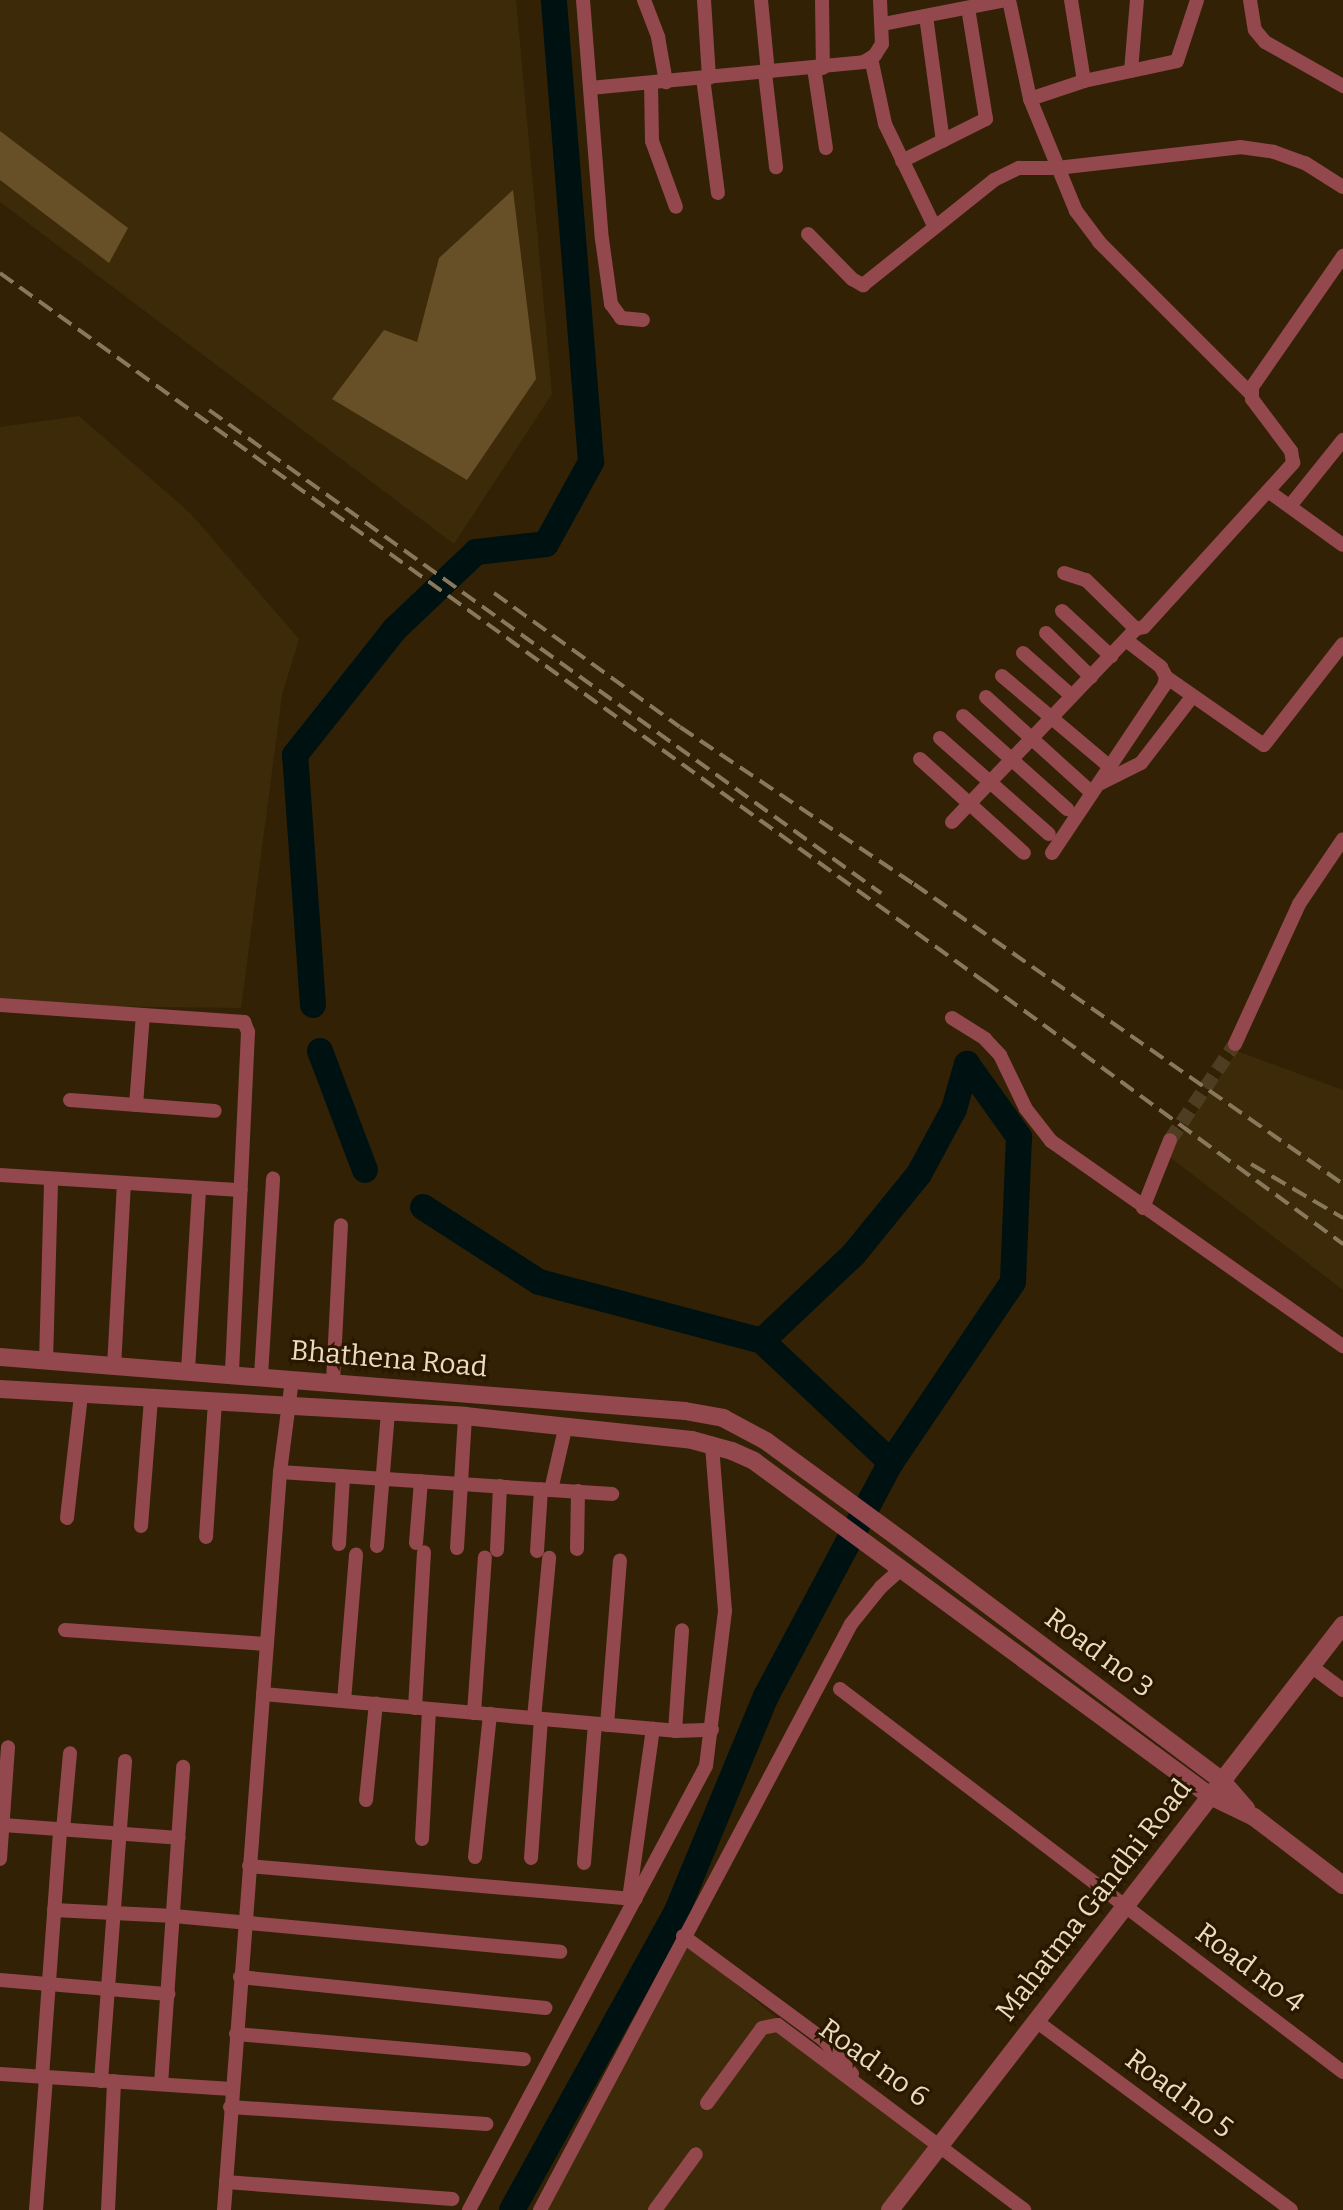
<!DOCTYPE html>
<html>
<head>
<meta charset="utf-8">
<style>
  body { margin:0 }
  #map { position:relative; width:1343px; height:2210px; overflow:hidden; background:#322105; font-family:Bitter,serif }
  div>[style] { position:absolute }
  .built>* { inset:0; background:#3d2a08 }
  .forest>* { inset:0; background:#674f28 }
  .river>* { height:26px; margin:-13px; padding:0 13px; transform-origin:13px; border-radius:13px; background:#001112 }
  .minor-tunnel>* { height:14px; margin-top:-7px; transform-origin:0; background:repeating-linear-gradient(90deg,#4e3d21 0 14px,transparent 0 21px) }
  .minor>* { height:14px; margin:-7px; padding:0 7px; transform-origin:7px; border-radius:7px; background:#92484d }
  .tertiary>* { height:18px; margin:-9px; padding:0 9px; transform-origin:9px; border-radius:9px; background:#92484d }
  .rail>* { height:4px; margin-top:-2px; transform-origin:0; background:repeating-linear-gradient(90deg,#8a785d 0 16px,transparent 0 24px) }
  span { translate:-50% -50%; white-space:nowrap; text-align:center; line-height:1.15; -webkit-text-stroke:6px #281800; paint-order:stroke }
  .street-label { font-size:28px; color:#eddbc0 }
</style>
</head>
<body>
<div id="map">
  <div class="built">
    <i style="clip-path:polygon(0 0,516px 0,552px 394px,454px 544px,0 202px)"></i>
    <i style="clip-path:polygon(79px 416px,190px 513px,299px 639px,282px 695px,241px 1008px,0 1005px,0 427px)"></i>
    <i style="clip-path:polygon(1237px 1051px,1343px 1090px,1343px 1290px,1167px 1155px)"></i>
    <i style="clip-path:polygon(685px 1942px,931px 2145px,881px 2210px,544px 2210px)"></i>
  </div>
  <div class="forest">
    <i style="clip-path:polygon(0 131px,128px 228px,109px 263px,0 180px)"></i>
    <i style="clip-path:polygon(513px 190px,536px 379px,467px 480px,332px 399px,384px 330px,417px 342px,439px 258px)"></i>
  </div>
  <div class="river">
    <i style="left:313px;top:1005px;width:251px;rotate:-94.1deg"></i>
    <i style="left:295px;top:755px;width:161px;rotate:-51.6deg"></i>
    <i style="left:395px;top:629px;width:112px;rotate:-43.5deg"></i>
    <i style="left:476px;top:552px;width:70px;rotate:-6.5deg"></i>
    <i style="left:546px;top:544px;width:94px;rotate:-61.2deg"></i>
    <i style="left:591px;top:462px;width:463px;rotate:-94.6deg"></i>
    <i style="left:320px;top:1051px;width:127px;rotate:69.3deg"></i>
    <i style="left:423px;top:1207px;width:138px;rotate:32.9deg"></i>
    <i style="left:539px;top:1282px;width:231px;rotate:14.8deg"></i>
    <i style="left:762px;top:1341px;width:127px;rotate:-43.4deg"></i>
    <i style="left:854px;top:1254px;width:103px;rotate:-50.9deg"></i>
    <i style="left:919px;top:1174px;width:74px;rotate:-61.7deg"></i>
    <i style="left:954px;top:1109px;width:47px;rotate:-73.9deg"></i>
    <i style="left:967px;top:1064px;width:90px;rotate:54.5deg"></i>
    <i style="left:1019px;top:1137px;width:145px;rotate:92.4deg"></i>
    <i style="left:1013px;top:1282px;width:217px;rotate:124.1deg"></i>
    <i style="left:891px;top:1462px;width:265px;rotate:118.1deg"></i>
    <i style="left:766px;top:1696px;width:235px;rotate:112.5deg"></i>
    <i style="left:676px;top:1913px;width:339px;rotate:118.9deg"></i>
    <i style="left:762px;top:1341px;width:177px;rotate:43.2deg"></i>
  </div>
  <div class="minor-tunnel">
    <i style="left:1170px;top:1140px;width:116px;rotate:-55.9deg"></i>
  </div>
  <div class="minor">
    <i style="left:583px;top:0;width:240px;rotate:85.5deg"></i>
    <i style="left:602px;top:239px;width:66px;rotate:82.1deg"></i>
    <i style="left:611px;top:304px;width:17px;rotate:54deg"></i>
    <i style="left:621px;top:318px;width:22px;rotate:5deg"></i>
    <i style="left:644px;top:0;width:40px;rotate:69deg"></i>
    <i style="left:658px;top:37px;width:46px;rotate:79.9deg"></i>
    <i style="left:704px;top:0;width:78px;rotate:86.3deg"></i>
    <i style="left:761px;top:0;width:73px;rotate:84.5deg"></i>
    <i style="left:822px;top:0;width:68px;rotate:89.2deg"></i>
    <i style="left:1009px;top:0;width:101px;rotate:78deg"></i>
    <i style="left:1030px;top:99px;width:121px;rotate:67.7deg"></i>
    <i style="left:1076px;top:211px;width:39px;rotate:53deg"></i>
    <i style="left:1099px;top:242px;width:214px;rotate:45deg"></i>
    <i style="left:1071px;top:0;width:82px;rotate:80.9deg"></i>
    <i style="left:1250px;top:0;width:30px;rotate:81deg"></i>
    <i style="left:1255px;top:30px;width:16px;rotate:50deg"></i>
    <i style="left:1265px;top:42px;width:90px;rotate:29.4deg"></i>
    <i style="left:926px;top:16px;width:126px;rotate:82.3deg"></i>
    <i style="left:883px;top:24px;width:126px;rotate:-11deg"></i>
    <i style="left:871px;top:58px;width:67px;rotate:78deg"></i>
    <i style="left:885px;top:124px;width:113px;rotate:64.3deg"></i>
    <i style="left:814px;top:68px;width:81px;rotate:81.5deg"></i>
    <i style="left:1131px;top:71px;width:71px;rotate:-85.2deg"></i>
    <i style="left:765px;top:73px;width:95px;rotate:83.3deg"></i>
    <i style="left:703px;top:78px;width:116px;rotate:82.6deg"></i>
    <i style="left:651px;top:83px;width:58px;rotate:89deg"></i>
    <i style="left:652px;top:141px;width:70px;rotate:70deg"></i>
    <i style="left:590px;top:88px;width:275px;rotate:-5.4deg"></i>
    <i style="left:864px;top:62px;width:13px;rotate:-32deg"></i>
    <i style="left:875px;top:55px;width:13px;rotate:-58deg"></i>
    <i style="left:882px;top:44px;width:44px;rotate:-92.6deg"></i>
    <i style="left:1030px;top:99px;width:57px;rotate:-18.4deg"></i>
    <i style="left:1084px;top:81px;width:95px;rotate:-12.1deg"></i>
    <i style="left:1177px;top:61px;width:64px;rotate:-71.8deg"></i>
    <i style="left:902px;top:161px;width:94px;rotate:-26.6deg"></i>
    <i style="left:986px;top:119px;width:112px;rotate:-99.2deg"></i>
    <i style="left:808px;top:234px;width:63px;rotate:45.6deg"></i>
    <i style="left:852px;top:279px;width:13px;rotate:29deg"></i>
    <i style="left:863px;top:285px;width:168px;rotate:-38.7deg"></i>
    <i style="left:994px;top:180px;width:28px;rotate:-26deg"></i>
    <i style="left:1019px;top:168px;width:38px"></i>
    <i style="left:1057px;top:168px;width:184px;rotate:-6.5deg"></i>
    <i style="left:1240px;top:147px;width:34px;rotate:8deg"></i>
    <i style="left:1274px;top:152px;width:33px;rotate:20deg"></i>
    <i style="left:1305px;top:163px;width:45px;rotate:32.3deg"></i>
    <i style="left:1268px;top:491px;width:92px;rotate:35.8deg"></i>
    <i style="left:1290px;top:506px;width:85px;rotate:-51.2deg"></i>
    <i style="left:1064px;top:573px;width:23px;rotate:18deg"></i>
    <i style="left:1086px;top:580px;width:70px;rotate:44.4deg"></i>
    <i style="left:1062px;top:611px;width:67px;rotate:42.6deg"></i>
    <i style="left:1046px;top:633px;width:63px;rotate:44.4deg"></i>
    <i style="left:1023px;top:653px;width:65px;rotate:41.3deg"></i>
    <i style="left:1002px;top:676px;width:141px;rotate:40.1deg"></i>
    <i style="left:1166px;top:677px;width:119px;rotate:34.8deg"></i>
    <i style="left:1264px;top:745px;width:128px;rotate:-52deg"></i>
    <i style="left:986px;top:697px;width:143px;rotate:42.2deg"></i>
    <i style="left:963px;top:716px;width:140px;rotate:41.8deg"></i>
    <i style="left:940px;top:738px;width:145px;rotate:41.4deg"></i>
    <i style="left:920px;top:759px;width:140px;rotate:42.1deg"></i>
    <i style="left:1099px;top:784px;width:47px;rotate:-26.6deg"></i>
    <i style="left:1141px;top:763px;width:83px;rotate:-52.3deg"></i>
    <i style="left:952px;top:822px;width:267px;rotate:-46.4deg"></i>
    <i style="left:1136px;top:629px;width:8px;rotate:-14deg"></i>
    <i style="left:1144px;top:627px;width:222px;rotate:-47.7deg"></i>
    <i style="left:1293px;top:463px;width:12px;rotate:-99deg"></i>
    <i style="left:1291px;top:451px;width:65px;rotate:-126.9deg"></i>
    <i style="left:1252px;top:399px;width:12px;rotate:-90deg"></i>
    <i style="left:1252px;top:387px;width:160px;rotate:-55.2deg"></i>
    <i style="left:1052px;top:853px;width:201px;rotate:-56.2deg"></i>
    <i style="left:1164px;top:686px;width:9px;rotate:-77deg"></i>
    <i style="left:1166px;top:677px;width:11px;rotate:-117deg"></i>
    <i style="left:1161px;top:667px;width:44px;rotate:-142.4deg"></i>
    <i style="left:0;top:1005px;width:245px;rotate:4deg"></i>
    <i style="left:244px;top:1022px;width:11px;rotate:68deg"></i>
    <i style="left:248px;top:1032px;width:341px;rotate:92.7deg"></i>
    <i style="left:952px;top:1018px;width:39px;rotate:32deg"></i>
    <i style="left:985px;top:1039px;width:22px;rotate:47deg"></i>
    <i style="left:1000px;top:1055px;width:60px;rotate:64.3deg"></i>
    <i style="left:1026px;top:1109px;width:41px;rotate:52deg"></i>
    <i style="left:1051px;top:1141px;width:357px;rotate:35.1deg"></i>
    <i style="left:1235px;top:1044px;width:154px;rotate:-65.4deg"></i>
    <i style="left:1299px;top:904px;width:78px;rotate:-55.9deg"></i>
    <i style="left:70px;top:1100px;width:145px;rotate:4.3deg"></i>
    <i style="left:136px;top:1105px;width:90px;rotate:-85.6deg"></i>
    <i style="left:0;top:1175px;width:241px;rotate:3.6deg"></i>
    <i style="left:1143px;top:1208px;width:73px;rotate:-68.3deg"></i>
    <i style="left:46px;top:1362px;width:183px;rotate:-88.4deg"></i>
    <i style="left:114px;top:1367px;width:183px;rotate:-86.9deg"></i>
    <i style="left:188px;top:1370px;width:182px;rotate:-86.5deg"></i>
    <i style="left:261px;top:1376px;width:198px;rotate:-86.5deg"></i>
    <i style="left:333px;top:1382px;width:157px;rotate:-87.1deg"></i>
    <i style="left:280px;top:1472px;width:333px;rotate:3.8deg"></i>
    <i style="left:551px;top:1490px;width:63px;rotate:-77.1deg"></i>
    <i style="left:67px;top:1518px;width:123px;rotate:-83.5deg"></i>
    <i style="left:141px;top:1526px;width:128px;rotate:-85.5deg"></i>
    <i style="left:206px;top:1537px;width:134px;rotate:-86.2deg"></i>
    <i style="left:416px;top:1543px;width:62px;rotate:-85.4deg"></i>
    <i style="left:339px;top:1544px;width:68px;rotate:-86.6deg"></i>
    <i style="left:377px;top:1546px;width:133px;rotate:-85.3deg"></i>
    <i style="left:457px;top:1548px;width:132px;rotate:-86.5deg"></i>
    <i style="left:577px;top:1549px;width:58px;rotate:-89deg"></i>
    <i style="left:497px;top:1550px;width:64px;rotate:-87.3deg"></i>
    <i style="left:537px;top:1551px;width:62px;rotate:-86.3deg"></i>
    <i style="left:65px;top:1630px;width:202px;rotate:4deg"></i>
    <i style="left:1311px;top:1666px;width:40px;rotate:37deg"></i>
    <i style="left:840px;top:1689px;width:632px;rotate:37.29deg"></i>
    <i style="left:263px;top:1694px;width:414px;rotate:5.1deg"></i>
    <i style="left:675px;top:1731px;width:37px;rotate:-2deg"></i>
    <i style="left:344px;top:1701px;width:147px;rotate:-85.3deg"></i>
    <i style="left:415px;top:1708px;width:156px;rotate:-86.7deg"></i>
    <i style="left:474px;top:1713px;width:156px;rotate:-86deg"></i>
    <i style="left:534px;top:1718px;width:161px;rotate:-84.6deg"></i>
    <i style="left:607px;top:1725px;width:165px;rotate:-85.5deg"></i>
    <i style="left:675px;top:1731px;width:101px;rotate:-86deg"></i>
    <i style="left:366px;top:1800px;width:97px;rotate:-84.1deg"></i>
    <i style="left:3px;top:1825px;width:176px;rotate:4.2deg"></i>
    <i style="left:63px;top:1830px;width:77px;rotate:-84.8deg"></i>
    <i style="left:422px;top:1839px;width:130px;rotate:-86.9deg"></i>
    <i style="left:475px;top:1857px;width:144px;rotate:-84deg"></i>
    <i style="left:531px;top:1858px;width:139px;rotate:-85.9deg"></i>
    <i style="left:0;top:1859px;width:112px;rotate:-85.9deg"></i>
    <i style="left:584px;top:1863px;width:139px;rotate:-85.5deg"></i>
    <i style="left:249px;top:1866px;width:388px;rotate:4.9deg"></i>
    <i style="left:629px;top:1899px;width:172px;rotate:-82deg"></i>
    <i style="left:54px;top:1910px;width:120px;rotate:2.9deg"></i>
    <i style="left:174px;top:1916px;width:388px;rotate:5.3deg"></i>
    <i style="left:683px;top:1936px;width:175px;rotate:36.4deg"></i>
    <i style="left:824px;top:2040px;width:44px;rotate:50.5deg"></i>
    <i style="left:240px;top:1977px;width:307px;rotate:5.8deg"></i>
    <i style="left:0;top:1980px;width:169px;rotate:4.8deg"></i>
    <i style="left:1036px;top:2021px;width:317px;rotate:36.5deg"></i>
    <i style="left:236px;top:2034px;width:289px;rotate:5deg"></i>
    <i style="left:0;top:2074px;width:232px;rotate:3.7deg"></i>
    <i style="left:42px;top:2077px;width:248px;rotate:-85.8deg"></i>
    <i style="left:101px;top:2081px;width:321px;rotate:-85.7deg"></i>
    <i style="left:161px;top:2084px;width:318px;rotate:-86deg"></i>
    <i style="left:707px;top:2103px;width:93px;rotate:-53.7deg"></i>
    <i style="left:762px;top:2028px;width:16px;rotate:-11deg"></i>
    <i style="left:778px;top:2025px;width:308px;rotate:36.9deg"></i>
    <i style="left:230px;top:2107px;width:257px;rotate:3.8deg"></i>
    <i style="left:226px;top:2182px;width:227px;rotate:4.3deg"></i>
    <i style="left:36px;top:2210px;width:133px;rotate:-85.7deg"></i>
    <i style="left:108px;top:2210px;width:129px;rotate:-87.3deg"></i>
    <i style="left:224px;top:2210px;width:740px;rotate:-85.66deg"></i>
    <i style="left:280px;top:1472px;width:94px;rotate:-82.6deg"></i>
    <i style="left:469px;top:2210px;width:503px;rotate:-61.91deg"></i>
    <i style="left:706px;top:1766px;width:156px;rotate:-83deg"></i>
    <i style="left:725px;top:1611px;width:168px;rotate:-94.5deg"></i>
    <i style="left:540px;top:2210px;width:663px;rotate:-62.04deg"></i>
    <i style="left:851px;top:1624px;width:48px;rotate:-51deg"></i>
    <i style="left:881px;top:1587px;width:28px;rotate:-42deg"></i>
    <i style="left:655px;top:2210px;width:69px;rotate:-53.8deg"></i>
  </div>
  <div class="tertiary">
    <i style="left:0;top:1357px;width:687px;rotate:4.51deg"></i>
    <i style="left:685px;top:1411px;width:39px;rotate:10deg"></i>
    <i style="left:723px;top:1418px;width:49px;rotate:28.1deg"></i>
    <i style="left:766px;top:1441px;width:171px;rotate:36.2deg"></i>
    <i style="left:904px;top:1542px;width:398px;rotate:36.9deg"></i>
    <i style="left:1222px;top:1781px;width:37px;rotate:49deg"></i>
    <i style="left:0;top:1389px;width:466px;rotate:3.3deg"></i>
    <i style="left:465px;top:1416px;width:228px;rotate:6deg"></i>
    <i style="left:692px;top:1440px;width:41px;rotate:15.4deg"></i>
    <i style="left:732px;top:1451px;width:24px;rotate:24deg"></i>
    <i style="left:754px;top:1461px;width:566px;rotate:36.3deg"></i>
    <i style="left:1210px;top:1796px;width:49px;rotate:25.5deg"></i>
    <i style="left:1254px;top:1817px;width:112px;rotate:37.4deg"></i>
    <i style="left:890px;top:2210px;width:740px;rotate:-52.25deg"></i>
  </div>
  <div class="rail">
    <i style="left:0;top:273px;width:1214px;rotate:35.75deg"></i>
    <i style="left:985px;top:982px;width:444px;rotate:36.2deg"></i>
    <i style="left:209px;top:410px;width:828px;rotate:35.71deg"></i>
    <i style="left:494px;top:593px;width:229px;rotate:35.8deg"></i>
    <i style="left:680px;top:727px;width:282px;rotate:33.9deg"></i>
    <i style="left:914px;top:884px;width:523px;rotate:34.97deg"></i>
    <i style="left:1251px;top:1164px;width:107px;rotate:30.4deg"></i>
  </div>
  <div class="street-label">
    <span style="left:389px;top:1359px;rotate:5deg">Bhathena Road</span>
    <span style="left:1099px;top:1653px;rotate:37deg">Road no 3</span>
    <span style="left:1094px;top:1900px;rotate:-52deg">Mahatma Gandhi Road</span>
    <span style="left:1250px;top:1968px;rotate:37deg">Road no 4</span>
    <span style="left:874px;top:2063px;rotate:36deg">Road no 6</span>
    <span style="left:1179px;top:2094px;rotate:37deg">Road no 5</span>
  </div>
</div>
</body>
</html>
